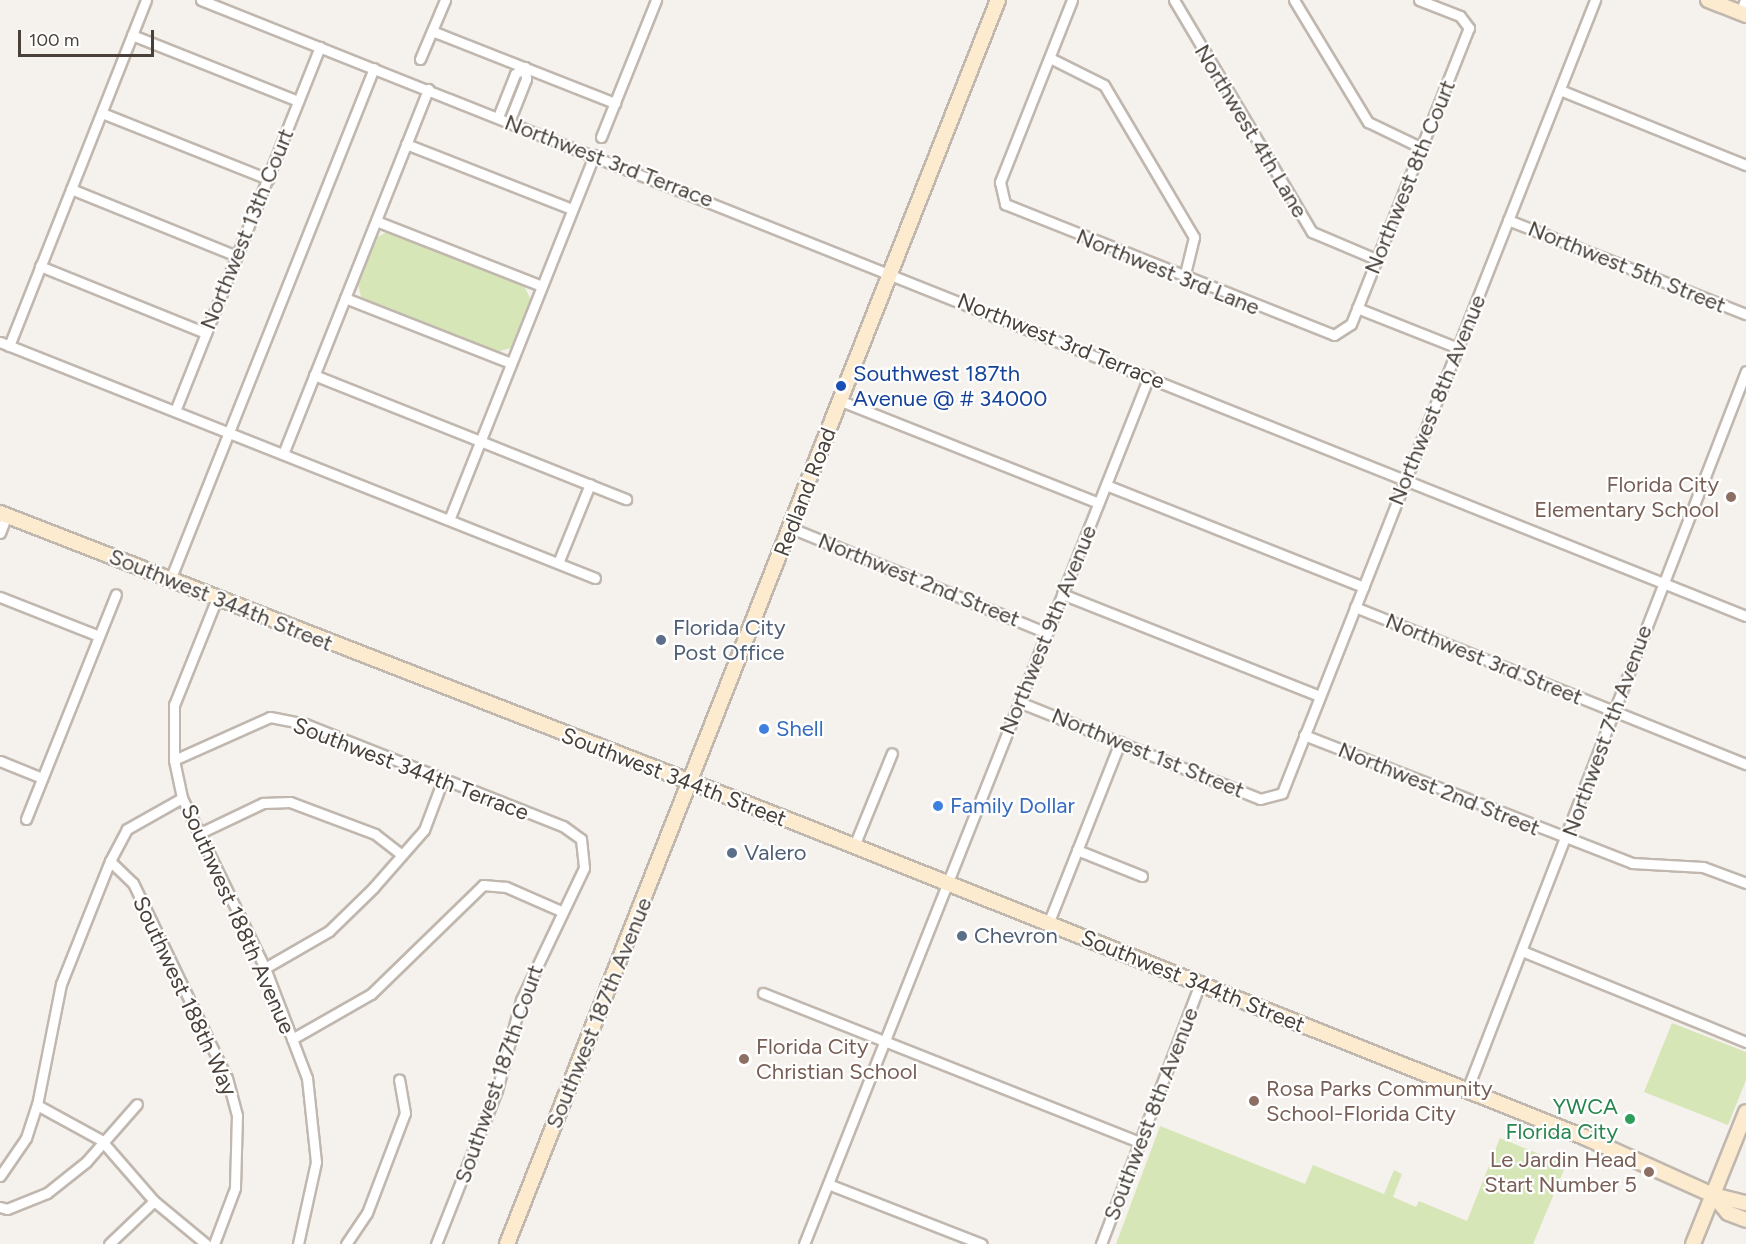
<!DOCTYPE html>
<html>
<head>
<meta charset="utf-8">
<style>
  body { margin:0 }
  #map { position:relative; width:1746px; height:1244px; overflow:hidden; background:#f5f1ec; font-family:Figtree,sans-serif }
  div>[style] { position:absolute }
  .green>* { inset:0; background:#d7e6b7 }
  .roads { filter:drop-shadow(2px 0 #c0b7ae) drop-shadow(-2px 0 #c0b7ae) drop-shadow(0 2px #c0b7ae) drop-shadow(0 -2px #c0b7ae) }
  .street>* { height:9px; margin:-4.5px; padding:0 4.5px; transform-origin:4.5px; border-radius:4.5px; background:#fff }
  .secondary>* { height:14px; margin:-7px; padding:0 7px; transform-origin:7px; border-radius:7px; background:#fcebcf }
  .dots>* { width:16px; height:16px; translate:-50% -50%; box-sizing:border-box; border:3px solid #fff; border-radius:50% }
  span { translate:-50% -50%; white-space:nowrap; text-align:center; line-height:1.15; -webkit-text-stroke:4.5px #fff; paint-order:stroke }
  .street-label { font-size:22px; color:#494139 }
  .transit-label { font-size:22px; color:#164399 }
  .left { translate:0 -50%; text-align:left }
  .education-label { font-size:22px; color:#785e54 }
  .right { translate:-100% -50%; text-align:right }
  .service-label { font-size:22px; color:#4e5e75 }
  .shop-label { font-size:22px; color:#366cbe }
  .leisure-label { font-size:22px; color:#27864d }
  .scale { position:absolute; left:18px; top:30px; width:136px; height:27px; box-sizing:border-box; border:3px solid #494139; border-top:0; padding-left:8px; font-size:18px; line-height:21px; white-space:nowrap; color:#494139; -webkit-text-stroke:4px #fff; paint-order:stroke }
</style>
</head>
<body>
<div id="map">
  <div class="green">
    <i style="clip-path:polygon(387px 232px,523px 284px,531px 300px,511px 348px,496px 352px,361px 297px,357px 280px,374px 239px)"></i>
    <i style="clip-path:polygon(1672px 1023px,1746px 1052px,1746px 1080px,1728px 1125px,1644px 1092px)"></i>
    <i style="clip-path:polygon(1160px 1126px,1305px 1184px,1313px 1165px,1384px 1194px,1394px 1170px,1402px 1174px,1393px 1197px,1416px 1207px,1419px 1201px,1467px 1221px,1500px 1138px,1566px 1165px,1533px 1244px,1116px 1244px)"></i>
  </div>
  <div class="roads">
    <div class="street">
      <i style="left:201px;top:0;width:1663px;rotate:21.74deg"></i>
      <i style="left:1072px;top:0;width:196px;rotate:111.6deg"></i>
      <i style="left:1000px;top:182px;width:23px;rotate:77deg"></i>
      <i style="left:1005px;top:204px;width:354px;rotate:21.7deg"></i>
      <i style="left:1334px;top:335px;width:20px;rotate:-33deg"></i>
      <i style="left:1351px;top:324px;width:319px;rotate:-68.3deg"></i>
      <i style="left:1469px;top:28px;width:15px;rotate:-127deg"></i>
      <i style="left:1460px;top:16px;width:44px;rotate:-158.7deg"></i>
      <i style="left:1174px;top:0;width:270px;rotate:59.3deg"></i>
      <i style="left:1312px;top:232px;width:69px;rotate:22.9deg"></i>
      <i style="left:1294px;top:0;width:143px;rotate:58.8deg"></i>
      <i style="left:1368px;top:122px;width:58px;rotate:25.7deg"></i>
      <i style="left:1740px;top:13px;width:14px;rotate:-69deg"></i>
      <i style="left:432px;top:31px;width:197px;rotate:21.5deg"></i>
      <i style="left:132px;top:35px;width:179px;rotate:21.7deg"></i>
      <i style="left:1050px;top:58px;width:60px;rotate:26.6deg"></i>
      <i style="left:1104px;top:85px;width:177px;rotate:59.4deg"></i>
      <i style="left:1194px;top:237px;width:42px;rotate:103.7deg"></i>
      <i style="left:420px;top:59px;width:64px;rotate:-67deg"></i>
      <i style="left:1560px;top:90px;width:201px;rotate:22deg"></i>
      <i style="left:102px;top:113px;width:179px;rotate:21.7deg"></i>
      <i style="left:498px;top:117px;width:46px;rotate:-68.4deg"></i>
      <i style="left:515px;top:74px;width:12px;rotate:-35deg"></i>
      <i style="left:525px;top:67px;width:12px;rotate:85deg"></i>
      <i style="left:526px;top:79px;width:46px;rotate:111.6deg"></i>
      <i style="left:601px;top:137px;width:148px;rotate:-68.1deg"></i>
      <i style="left:406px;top:144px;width:178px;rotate:21.4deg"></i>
      <i style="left:71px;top:189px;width:179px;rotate:22deg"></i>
      <i style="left:1508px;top:220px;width:256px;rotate:21.6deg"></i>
      <i style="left:376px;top:221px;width:178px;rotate:21.4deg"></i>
      <i style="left:40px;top:266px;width:179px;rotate:22deg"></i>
      <i style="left:345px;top:298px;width:178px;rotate:21.4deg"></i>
      <i style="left:1357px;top:308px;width:109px;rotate:21.6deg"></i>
      <i style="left:0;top:342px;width:640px;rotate:21.64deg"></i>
      <i style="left:9px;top:346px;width:372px;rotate:-68.4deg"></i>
      <i style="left:314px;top:375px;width:336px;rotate:21.7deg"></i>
      <i style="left:841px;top:401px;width:277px;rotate:21.6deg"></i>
      <i style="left:175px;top:411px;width:392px;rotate:-68.3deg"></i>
      <i style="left:283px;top:454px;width:393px;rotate:-68.3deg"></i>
      <i style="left:1106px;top:485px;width:277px;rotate:21.6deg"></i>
      <i style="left:449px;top:520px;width:393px;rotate:-68.3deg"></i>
      <i style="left:791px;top:528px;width:277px;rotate:22.3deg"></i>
      <i style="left:0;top:533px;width:19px;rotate:-69deg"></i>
      <i style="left:558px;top:563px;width:85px;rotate:-67.9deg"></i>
      <i style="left:170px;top:580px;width:551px;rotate:-68.28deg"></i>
      <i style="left:1062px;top:594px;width:277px;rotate:21.6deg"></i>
      <i style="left:0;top:597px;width:106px;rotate:21.5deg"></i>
      <i style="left:217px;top:598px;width:115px;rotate:111.9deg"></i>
      <i style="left:174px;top:705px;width:55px;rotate:90deg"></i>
      <i style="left:174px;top:760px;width:39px;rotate:78deg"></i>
      <i style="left:182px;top:798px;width:189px;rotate:64deg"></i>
      <i style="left:265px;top:968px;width:118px;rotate:69.1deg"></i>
      <i style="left:307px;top:1078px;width:84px;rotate:83.9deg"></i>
      <i style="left:316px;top:1162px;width:84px;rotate:102.4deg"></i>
      <i style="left:1355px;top:607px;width:421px;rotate:21.9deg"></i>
      <i style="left:1019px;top:702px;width:260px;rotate:21.9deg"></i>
      <i style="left:1260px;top:799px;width:23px;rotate:-15deg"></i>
      <i style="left:1282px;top:793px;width:853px;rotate:-68.46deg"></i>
      <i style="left:1304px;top:735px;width:352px;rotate:21.3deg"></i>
      <i style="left:1632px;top:863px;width:71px;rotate:3.2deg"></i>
      <i style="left:1703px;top:867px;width:46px;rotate:20.4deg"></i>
      <i style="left:174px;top:760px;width:105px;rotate:-24.1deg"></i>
      <i style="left:270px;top:717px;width:36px;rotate:11deg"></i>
      <i style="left:305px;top:724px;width:277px;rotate:21.6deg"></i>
      <i style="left:563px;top:826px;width:22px;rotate:36deg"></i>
      <i style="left:581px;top:839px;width:29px;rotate:84deg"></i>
      <i style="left:584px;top:868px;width:146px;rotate:115.5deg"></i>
      <i style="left:521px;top:1000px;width:93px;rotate:104.9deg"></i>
      <i style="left:497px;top:1090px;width:166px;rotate:111.6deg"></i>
      <i style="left:0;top:761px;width:45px;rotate:22deg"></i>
      <i style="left:26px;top:819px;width:242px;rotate:-68.2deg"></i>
      <i style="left:200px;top:833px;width:70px;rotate:-25.5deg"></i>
      <i style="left:263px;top:803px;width:27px;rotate:-2deg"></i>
      <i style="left:290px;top:802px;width:91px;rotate:20.6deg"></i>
      <i style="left:375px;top:834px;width:33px;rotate:38deg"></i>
      <i style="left:854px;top:846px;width:100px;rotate:-67.8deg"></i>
      <i style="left:1077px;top:850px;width:70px;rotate:21.8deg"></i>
      <i style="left:110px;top:861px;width:32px;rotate:44deg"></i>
      <i style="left:133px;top:883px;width:216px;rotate:64.3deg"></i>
      <i style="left:227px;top:1078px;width:38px;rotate:75deg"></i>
      <i style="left:237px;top:1115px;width:73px;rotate:91.6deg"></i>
      <i style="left:235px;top:1188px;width:60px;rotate:110.6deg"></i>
      <i style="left:1048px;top:924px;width:196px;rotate:-68.4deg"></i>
      <i style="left:1522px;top:951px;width:242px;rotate:22.1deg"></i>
      <i style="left:265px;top:968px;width:74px;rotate:-30deg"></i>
      <i style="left:329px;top:931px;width:62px;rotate:-44.3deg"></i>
      <i style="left:373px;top:888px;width:77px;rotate:-48.7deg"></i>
      <i style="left:424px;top:830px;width:51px;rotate:-69.4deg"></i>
      <i style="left:763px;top:993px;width:405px;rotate:21.6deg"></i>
      <i style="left:292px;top:1039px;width:91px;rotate:-29.7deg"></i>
      <i style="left:371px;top:994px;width:156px;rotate:-44.2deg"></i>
      <i style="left:483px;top:885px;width:23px;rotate:5deg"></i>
      <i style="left:506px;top:887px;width:62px;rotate:23.7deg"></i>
      <i style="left:1467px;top:1090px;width:771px;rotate:-68.79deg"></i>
      <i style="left:37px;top:1105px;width:73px;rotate:28.7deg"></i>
      <i style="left:101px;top:1140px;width:81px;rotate:49deg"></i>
      <i style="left:154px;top:1201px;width:67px;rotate:39.6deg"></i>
      <i style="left:0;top:1176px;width:46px;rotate:-55.6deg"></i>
      <i style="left:26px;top:1138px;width:35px;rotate:-72deg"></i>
      <i style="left:37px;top:1105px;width:123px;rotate:-78.8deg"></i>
      <i style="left:61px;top:984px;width:132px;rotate:-68.3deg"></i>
      <i style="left:110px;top:861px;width:36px;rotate:-62deg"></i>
      <i style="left:127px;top:829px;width:63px;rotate:-29.4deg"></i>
      <i style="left:828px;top:1184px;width:165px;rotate:21.3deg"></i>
      <i style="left:0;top:1207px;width:7px;rotate:16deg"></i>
      <i style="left:7px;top:1209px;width:43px;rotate:-21.8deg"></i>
      <i style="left:47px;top:1193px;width:50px;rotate:-38.5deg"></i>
      <i style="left:86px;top:1162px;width:77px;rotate:-48.7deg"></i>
      <i style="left:109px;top:1244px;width:62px;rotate:-43.7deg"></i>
      <i style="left:346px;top:1244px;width:37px;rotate:-56deg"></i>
      <i style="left:367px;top:1213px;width:107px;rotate:-69.2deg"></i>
      <i style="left:405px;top:1113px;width:34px;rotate:-100deg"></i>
      <i style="left:804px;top:1244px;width:934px;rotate:-68.32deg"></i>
      <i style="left:1101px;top:1244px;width:278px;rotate:-69.2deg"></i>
    </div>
    <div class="secondary">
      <i style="left:1708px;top:0;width:41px;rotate:21.5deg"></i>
      <i style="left:0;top:513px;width:857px;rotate:21.27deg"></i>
      <i style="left:799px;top:824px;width:845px;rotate:21.74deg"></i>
      <i style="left:1584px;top:1137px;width:141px;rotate:24.2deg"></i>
      <i style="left:1713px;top:1195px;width:34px;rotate:14deg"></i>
      <i style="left:1713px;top:1195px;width:23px;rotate:50deg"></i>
      <i style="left:1728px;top:1213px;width:19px;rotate:21deg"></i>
      <i style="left:507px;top:1244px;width:1337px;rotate:-68.46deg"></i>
      <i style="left:1693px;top:1244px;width:142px;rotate:-68.1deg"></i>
    </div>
  </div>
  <div class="dots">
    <i style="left:841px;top:386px;background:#1a4fb4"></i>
    <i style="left:1731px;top:497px;background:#8d6e63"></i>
    <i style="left:661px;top:640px;background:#5c6f8a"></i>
    <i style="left:764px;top:729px;background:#3f7fe0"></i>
    <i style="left:938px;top:806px;background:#3f7fe0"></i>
    <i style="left:732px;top:853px;background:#5c6f8a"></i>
    <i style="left:962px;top:936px;background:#5c6f8a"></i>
    <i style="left:744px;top:1059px;background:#8d6e63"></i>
    <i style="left:1254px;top:1101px;background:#8d6e63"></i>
    <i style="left:1630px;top:1119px;background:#2e9e5b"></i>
    <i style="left:1649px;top:1172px;background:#8d6e63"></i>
  </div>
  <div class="street-label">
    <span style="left:1251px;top:131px;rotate:59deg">Northwest 4th Lane</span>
    <span style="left:609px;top:161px;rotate:21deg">Northwest 3rd Terrace</span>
    <span style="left:1410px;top:177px;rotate:-68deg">Northwest 8th Court</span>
    <span style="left:247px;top:229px;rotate:-68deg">Northwest 13th Court</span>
    <span style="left:1627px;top:267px;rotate:22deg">Northwest 5th Street</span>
    <span style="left:1168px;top:272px;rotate:22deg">Northwest 3rd Lane</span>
    <span style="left:1061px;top:341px;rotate:22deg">Northwest 3rd Terrace</span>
    <span style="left:1437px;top:400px;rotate:-68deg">Northwest 8th Avenue</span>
    <span style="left:805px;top:492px;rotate:-69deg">Redland Road</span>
    <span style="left:919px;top:580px;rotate:22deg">Northwest 2nd Street</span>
    <span style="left:221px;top:600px;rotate:22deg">Southwest 344th Street</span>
    <span style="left:1048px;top:630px;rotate:-68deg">Northwest 9th Avenue</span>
    <span style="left:1484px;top:659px;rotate:22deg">Northwest 3rd Street</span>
    <span style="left:1607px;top:731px;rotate:-70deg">Northwest 7th Avenue</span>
    <span style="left:1148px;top:753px;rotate:22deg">Northwest 1st Street</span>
    <span style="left:411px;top:769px;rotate:21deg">Southwest 344th Terrace</span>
    <span style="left:674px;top:777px;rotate:21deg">Southwest 344th Street</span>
    <span style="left:1439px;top:789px;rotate:22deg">Northwest 2nd Street</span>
    <span style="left:238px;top:919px;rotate:66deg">Southwest 188th Avenue</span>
    <span style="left:1193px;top:981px;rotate:22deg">Southwest 344th Street</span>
    <span style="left:185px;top:996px;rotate:65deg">Southwest 188th Way</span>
    <span style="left:599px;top:1013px;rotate:-68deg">Southwest 187th Avenue</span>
    <span style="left:499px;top:1074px;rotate:-71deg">Southwest 187th Court</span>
    <span style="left:1151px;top:1114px;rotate:-69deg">Southwest 8th Avenue</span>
  </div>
  <div class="transit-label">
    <span class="left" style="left:853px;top:386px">Southwest 187th<br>Avenue @ # 34000</span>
  </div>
  <div class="education-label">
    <span class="right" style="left:1719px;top:497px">Florida City<br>Elementary School</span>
    <span class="left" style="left:756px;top:1059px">Florida City<br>Christian School</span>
    <span class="left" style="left:1266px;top:1101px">Rosa Parks Community<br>School-Florida City</span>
    <span class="right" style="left:1637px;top:1172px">Le Jardin Head<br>Start Number 5</span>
  </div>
  <div class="service-label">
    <span class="left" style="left:673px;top:640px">Florida City<br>Post Office</span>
    <span class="left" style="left:744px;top:853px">Valero</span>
    <span class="left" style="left:974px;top:936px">Chevron</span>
  </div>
  <div class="shop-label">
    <span class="left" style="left:776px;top:729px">Shell</span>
    <span class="left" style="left:950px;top:806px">Family Dollar</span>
  </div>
  <div class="leisure-label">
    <span class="right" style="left:1618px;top:1119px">YWCA<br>Florida City</span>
  </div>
  <div class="scale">100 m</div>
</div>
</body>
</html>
